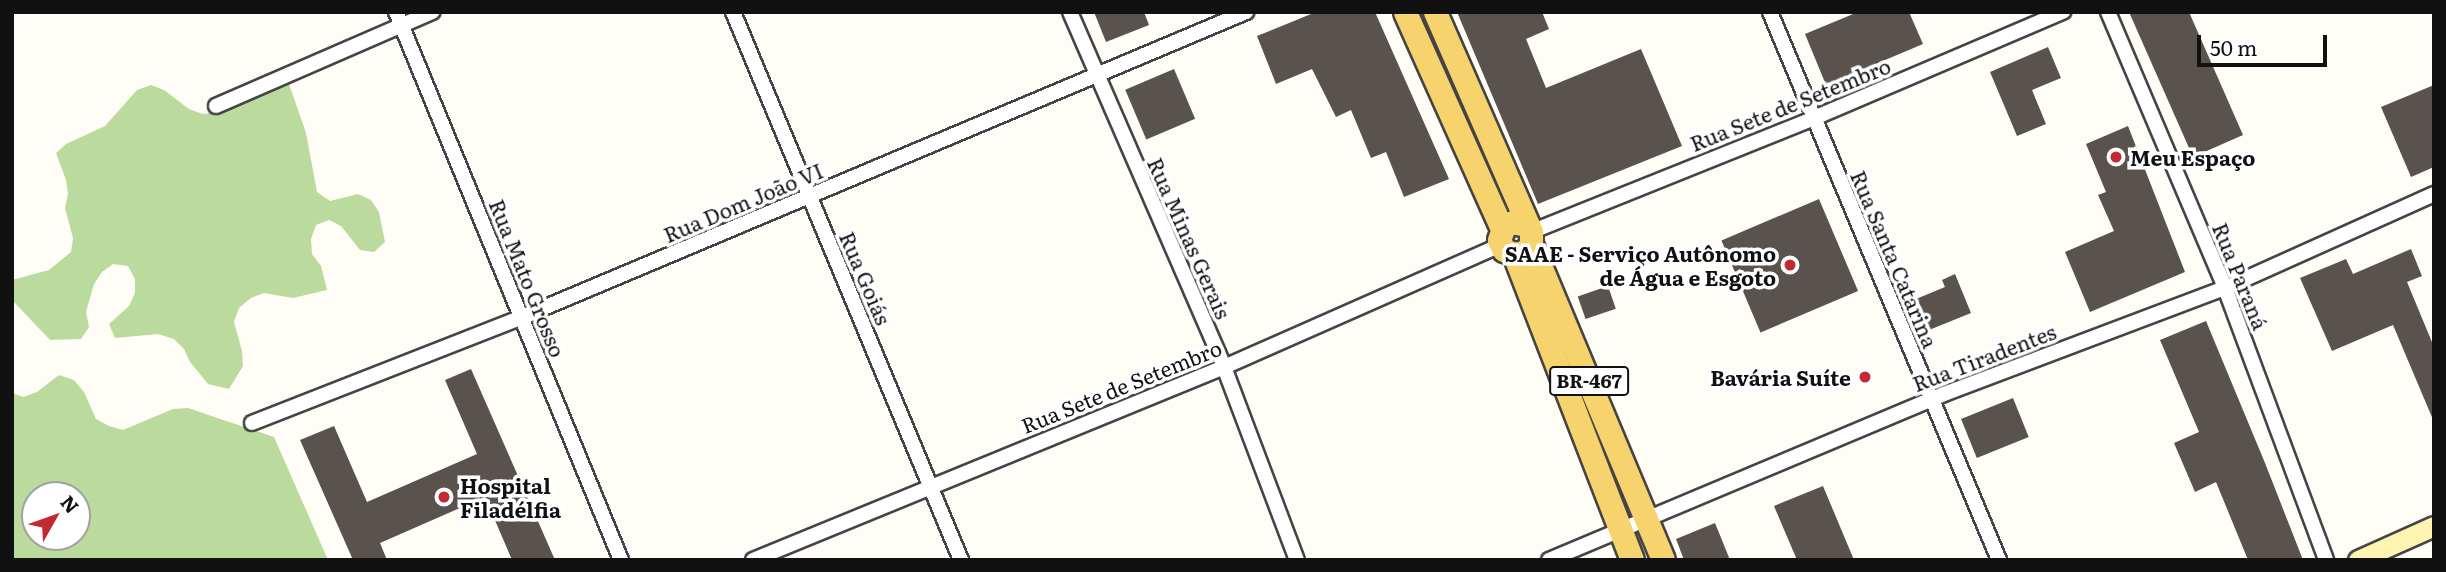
<!DOCTYPE html>
<html>
<head>
<meta charset="utf-8">
<style>
  body { margin:0 }
  #map { position:relative; width:2446px; height:572px; overflow:hidden; background:#fffdf5; font-family:Literata,serif }
  div>[style] { position:absolute }
  .forest>* { inset:0; background:#badb9d }
  .building>* { inset:0; background:#59524d; transform-origin:0 0 }
  .roads { filter:drop-shadow(2px 0 #444) drop-shadow(-2px 0 #444) drop-shadow(0 2px #444) drop-shadow(0 -2px #444) }
  .minor>* { height:14px; margin:-7px; padding:0 7px; transform-origin:7px; border-radius:7px; background:#fff }
  .secondary>* { height:19px; margin:-9.5px; padding:0 9.5px; transform-origin:9.5px; border-radius:9.5px; background:#fef4b1 }
  .primary>* { height:23px; margin:-11.5px; padding:0 11.5px; transform-origin:11.5px; border-radius:11.5px; background:#f6d36d }
  .dots>* { width:19px; height:19px; translate:-50% -50%; box-sizing:border-box; border:4px solid #fff; border-radius:50% }
  span { translate:-50% -50%; white-space:nowrap; text-align:center; line-height:1.15; -webkit-text-stroke:7px #fff; paint-order:stroke }
  .shield-label span { padding:2px 5px; background:#fff; border:2px solid; border-radius:5px; -webkit-text-stroke-width:0 }
  .shield-label { font-size:19px; color:#111; font-weight:700 }
  .street-label { font-size:21px; color:#111 }
  .poi-label { font-size:21px; color:#111; font-weight:700 }
  .left { translate:0 -50%; text-align:left }
  .right { translate:-100% -50%; text-align:right }
  .frame { position:absolute; inset:0; border:14px solid #111; pointer-events:none }
  .north { position:absolute; left:21px; top:481px; width:70px; height:70px; box-sizing:border-box; background:#fff; border:2px solid #a0a0a0; border-radius:50%; rotate:50deg; font-size:19px; font-weight:700; line-height:28px; text-align:center; color:#111 }
  .north::after { content:''; display:block; margin:auto; width:24px; height:32px; background:#c12933; clip-path:polygon(50% 0,100% 100%,50% 72%,0 100%) }
  .scale { position:absolute; left:2197px; top:35px; width:130px; height:32px; box-sizing:border-box; border:4px solid #111; border-top:0; padding-left:9px; font-size:21px; line-height:24px; white-space:nowrap; color:#111; -webkit-text-stroke:5px #fff; paint-order:stroke }
</style>
</head>
<body>
<div id="map">
  <div class="forest">
    <i style="clip-path:polygon(289px 84px,306px 133px,317px 192px,330px 201px,358px 194px,371px 200px,379px 212px,385px 242px,374px 252px,360px 250px,341px 226px,329px 220px,316px 225px,311px 239px,312px 254px,321px 266px,327px 290px,293px 298px,264px 293px,251px 298px,239px 308px,234px 322px,242px 351px,243px 366px,229px 389px,208px 384px,190px 362px,184px 349px,174px 339px,158px 334px,115px 338px,109px 324px,129px 306px,135px 293px,135px 279px,128px 266px,113px 264px,102px 272px,94px 284px,86px 312px,89px 327px,81px 339px,50px 340px,12px 300px,12px 280px,49px 270px,71px 252px,73px 238px,65px 208px,68px 194px,66px 180px,56px 153px,66px 144px,105px 126px,137px 90px,151px 85px,164px 90px,189px 109px,203px 114px,213px 113px)"></i>
    <i style="clip-path:polygon(evenodd,59px 375px,74px 380px,84px 392px,96px 419px,109px 426px,123px 430px,173px 409px,188px 408px,274px 437px,328px 560px,12px 560px,12px 393px,23px 397px,37px 392px,59px 375px,35px 495px,77px 495px,77px 537px,35px 537px,35px 495px)"></i>
  </div>
  <div class="building">
    <i style="clip-path:polygon(1094px 12px,1144px 12px,1149px 25px,1106px 42px)"></i>
    <i style="clip-path:polygon(1316px 12px,1375px 12px,1449px 179px,1404px 197px,1386px 152px,1371px 158px,1351px 110px,1336px 117px,1312px 69px,1276px 84px,1257px 36px)"></i>
    <i style="clip-path:polygon(1457px 12px,1542px 12px,1549px 29px,1526px 39px,1546px 88px,1641px 49px,1682px 146px,1538px 204px)"></i>
    <i style="clip-path:polygon(1858px 12px,1909px 12px,1923px 44px,1826px 85px,1805px 34px)"></i>
    <i style="clip-path:polygon(2129px 12px,2189px 12px,2243px 135px,2193px 157px)"></i>
    <i style="clip-path:polygon(2048px 47px,2061px 78px,2032px 90px,2046px 124px,2017px 136px,1990px 72px)"></i>
    <i style="left:1174px;top:69px;width:54px;height:53px;rotate:67deg"></i>
    <i style="clip-path:polygon(2434px 85px,2434px 167px,2411px 177px,2381px 107px)"></i>
    <i style="clip-path:polygon(2128px 126px,2185px 272px,2090px 312px,2065px 252px,2114px 231px,2098px 195px,2106px 192px,2086px 144px)"></i>
    <i style="left:1819px;top:199px;width:100px;height:106px;rotate:67deg"></i>
    <i style="clip-path:polygon(2411px 249px,2422px 276px,2407px 282px,2434px 347px,2434px 422px,2393px 325px,2332px 351px,2300px 278px,2346px 259px,2353px 274px)"></i>
    <i style="clip-path:polygon(1955px 274px,1971px 313px,1929px 330px,1916px 299px,1945px 287px,1942px 280px)"></i>
    <i style="left:1608px;top:286px;width:24px;height:32px;rotate:71deg"></i>
    <i style="clip-path:polygon(2206px 321px,2265px 463px,2303px 560px,2248px 560px,2216px 482px,2195px 492px,2174px 443px,2199px 432px,2160px 340px)"></i>
    <i style="clip-path:polygon(471px 369px,555px 560px,512px 560px,485px 497px,380px 543px,387px 560px,353px 560px,300px 440px,334px 426px,367px 502px,477px 454px,445px 380px)"></i>
    <i style="left:2013px;top:398px;width:42px;height:56px;rotate:68deg"></i>
    <i style="clip-path:polygon(1823px 486px,1854px 560px,1797px 560px,1774px 506px)"></i>
    <i style="clip-path:polygon(1715px 523px,1730px 560px,1684px 560px,1676px 539px)"></i>
  </div>
  <div class="roads">
    <div class="minor">
      <i style="left:396px;top:12px;width:592px;rotate:67.68deg"></i>
      <i style="left:733px;top:12px;width:594px;rotate:67.41deg"></i>
      <i style="left:1070px;top:12px;width:387px;rotate:66.5deg"></i>
      <i style="left:1224px;top:367px;width:206px;rotate:69.3deg"></i>
      <i style="left:1770px;top:12px;width:594px;rotate:67.32deg"></i>
      <i style="left:2108px;top:12px;width:300px;rotate:67deg"></i>
      <i style="left:2225px;top:288px;width:290px;rotate:69.6deg"></i>
      <i style="left:216px;top:106px;width:236px;rotate:-23.5deg"></i>
      <i style="left:1531px;top:232px;width:305px;rotate:-21.9deg"></i>
      <i style="left:1814px;top:118px;width:271px;rotate:-23.1deg"></i>
      <i style="left:252px;top:423px;width:290px;rotate:-21.4deg"></i>
      <i style="left:522px;top:317px;width:786px;rotate:-22.84deg"></i>
      <i style="left:753px;top:560px;width:509px;rotate:-22.28deg"></i>
      <i style="left:1224px;top:367px;width:303px;rotate:-23.8deg"></i>
      <i style="left:1549px;top:560px;width:428px;rotate:-22.8deg"></i>
      <i style="left:1944px;top:394px;width:300px;rotate:-20.7deg"></i>
      <i style="left:2225px;top:288px;width:229px;rotate:-24.2deg"></i>
    </div>
    <div class="secondary">
      <i style="left:2358px;top:560px;width:83px;rotate:-24.1deg"></i>
    </div>
    <div class="primary">
      <i style="left:1405px;top:12px;width:238px;rotate:65.9deg"></i>
      <i style="left:1435px;top:12px;width:240px;rotate:66.4deg"></i>
      <i style="left:1531px;top:232px;width:12px;rotate:90deg"></i>
      <i style="left:1531px;top:244px;width:10px;rotate:127deg"></i>
      <i style="left:1525px;top:252px;width:11px;rotate:170deg"></i>
      <i style="left:1514px;top:254px;width:11px;rotate:-158deg"></i>
      <i style="left:1504px;top:250px;width:11px;rotate:-117deg"></i>
      <i style="left:1499px;top:240px;width:15px;rotate:-70deg"></i>
      <i style="left:1504px;top:226px;width:10px;rotate:-24deg"></i>
      <i style="left:1513px;top:222px;width:13px;rotate:13deg"></i>
      <i style="left:1531px;top:244px;width:342px;rotate:67.3deg"></i>
      <i style="left:1514px;top:254px;width:328px;rotate:68.9deg"></i>
    </div>
  </div>
  <div class="dots">
    <i style="left:2116px;top:157px;background:#c12933"></i>
    <i style="left:1790px;top:265px;background:#c12933"></i>
    <i style="left:1865px;top:377px;background:#c12933"></i>
    <i style="left:444px;top:497px;background:#c12933"></i>
  </div>
  <div class="shield-label">
    <span style="left:1589px;top:381px">BR-467</span>
  </div>
  <div class="street-label">
    <span style="left:1790px;top:104px;rotate:-22deg">Rua Sete de Setembro</span>
    <span style="left:743px;top:202px;rotate:-23deg">Rua Dom João VI</span>
    <span style="left:1190px;top:238px;rotate:66deg">Rua Minas Gerais</span>
    <span style="left:1895px;top:259px;rotate:67deg">Rua Santa Catarina</span>
    <span style="left:2241px;top:276px;rotate:68deg">Rua Paraná</span>
    <span style="left:528px;top:278px;rotate:68deg">Rua Mato Grosso</span>
    <span style="left:866px;top:278px;rotate:67deg">Rua Goiás</span>
    <span style="left:1984px;top:357px;rotate:-21deg">Rua Tiradentes</span>
    <span style="left:1121px;top:386px;rotate:-22deg">Rua Sete de Setembro</span>
  </div>
  <div class="poi-label">
    <span class="left" style="left:2130px;top:157px">Meu Espaço</span>
    <span class="right" style="left:1776px;top:265px">SAAE - Serviço Autônomo<br>de Água e Esgoto</span>
    <span class="right" style="left:1851px;top:377px">Bavária Suíte</span>
    <span class="left" style="left:460px;top:497px">Hospital<br>Filadélfia</span>
  </div>
  <div class="frame"></div>
  <div class="north">N</div>
  <div class="scale">50 m</div>
</div>
</body>
</html>
